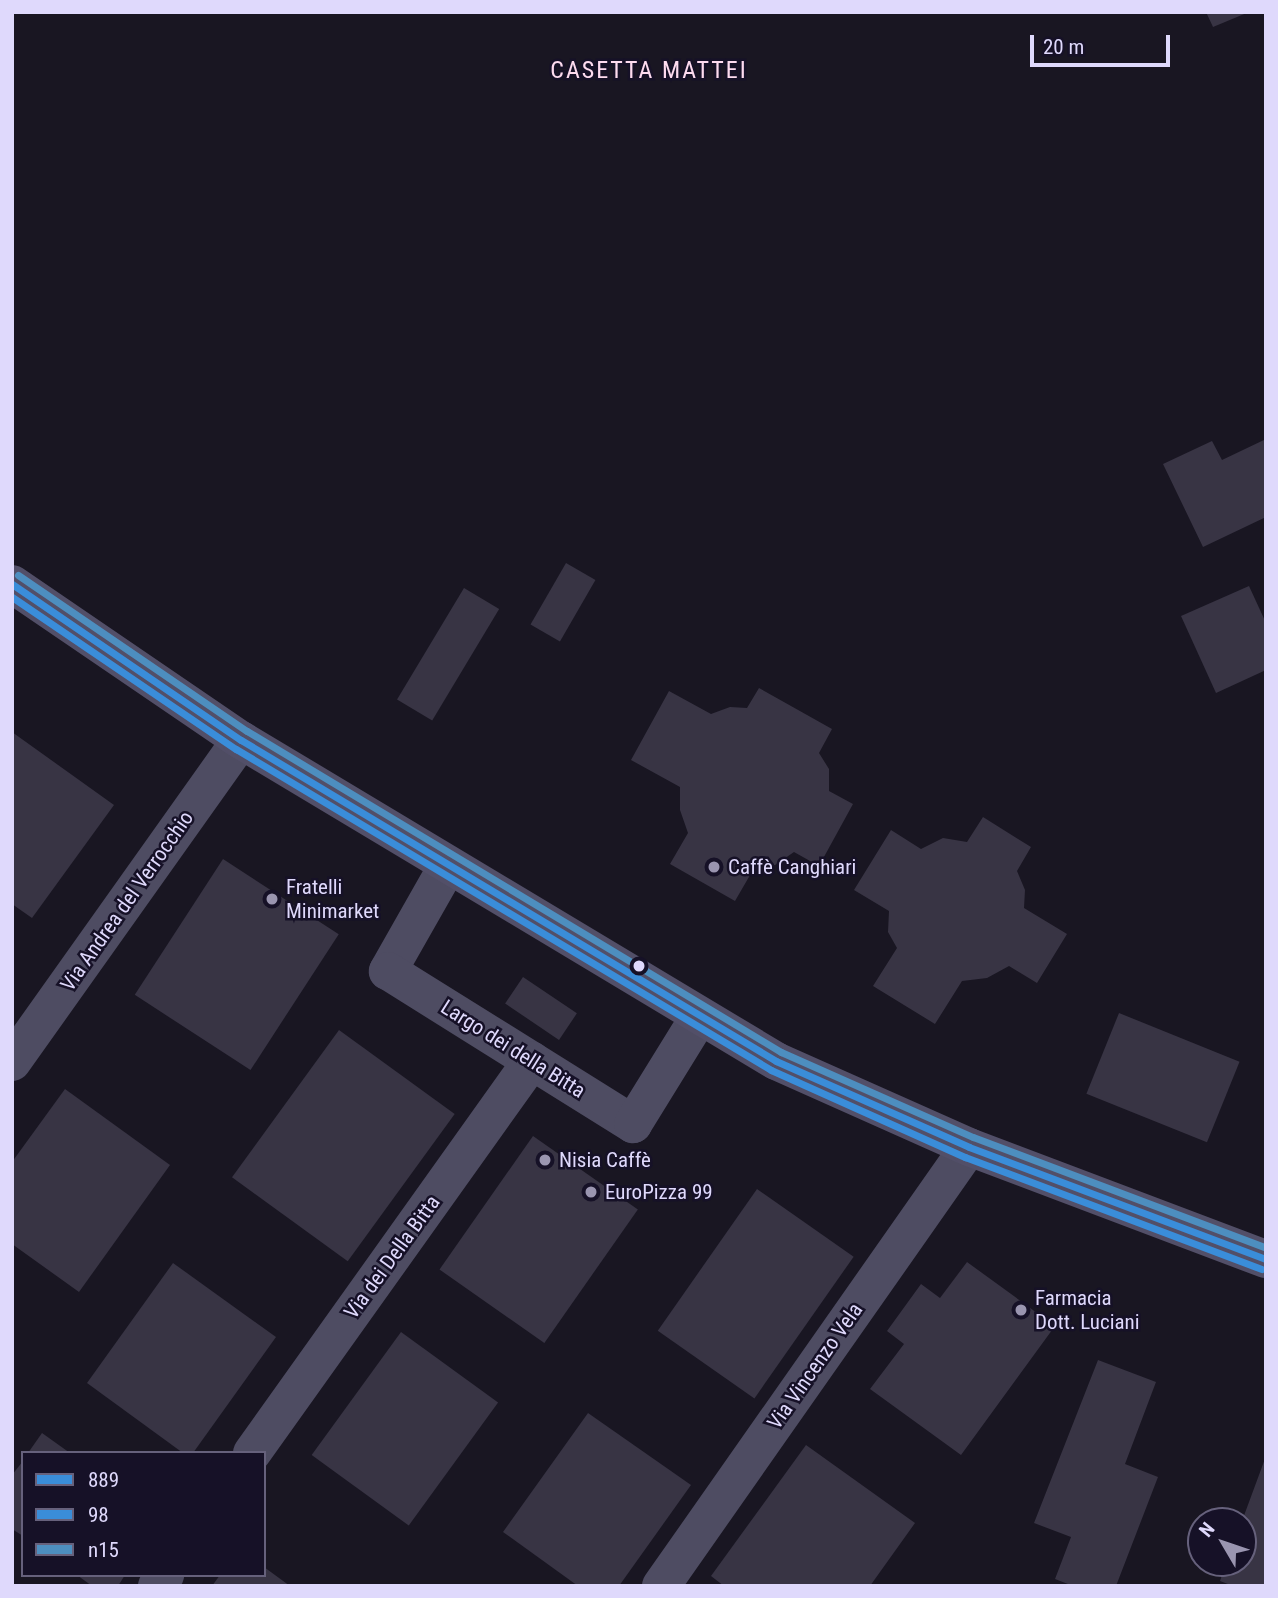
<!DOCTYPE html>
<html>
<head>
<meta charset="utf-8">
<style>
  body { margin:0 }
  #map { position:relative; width:1278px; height:1598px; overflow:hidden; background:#191622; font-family:"Roboto Condensed",sans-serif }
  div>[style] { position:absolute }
  .building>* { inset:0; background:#383444; transform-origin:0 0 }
  .street>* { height:38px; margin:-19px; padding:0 19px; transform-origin:19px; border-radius:19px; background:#4e4c62 }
  .secondary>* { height:38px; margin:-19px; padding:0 19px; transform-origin:19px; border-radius:19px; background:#524f68 }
  .bus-1>* { height:7px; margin:-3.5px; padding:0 3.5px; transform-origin:3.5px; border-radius:3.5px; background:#3a8dd9 }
  .bus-2>* { height:7px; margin:-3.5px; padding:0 3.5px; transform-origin:3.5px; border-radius:3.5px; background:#3a8dd9 }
  .bus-3>* { height:7px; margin:-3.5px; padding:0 3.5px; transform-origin:3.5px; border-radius:3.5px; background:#4d8ebf }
  .dots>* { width:19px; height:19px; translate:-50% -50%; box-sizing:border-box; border:4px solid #161127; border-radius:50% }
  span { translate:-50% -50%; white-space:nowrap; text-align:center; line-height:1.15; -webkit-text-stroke:5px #161127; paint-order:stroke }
  .poi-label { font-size:21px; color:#dfd9fc }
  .left { translate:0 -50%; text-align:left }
  .street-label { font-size:21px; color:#dfd9fc }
  .quarter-label { font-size:24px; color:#fddbef; letter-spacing:2px }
  .frame { position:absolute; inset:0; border:14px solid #dfd9fc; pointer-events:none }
  .legend { position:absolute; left:21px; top:1451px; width:245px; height:126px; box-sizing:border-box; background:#161127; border:2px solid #66617c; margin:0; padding:9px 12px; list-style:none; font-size:21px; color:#dfd9fc }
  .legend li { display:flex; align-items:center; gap:14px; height:35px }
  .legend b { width:35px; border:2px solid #66617c }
  .north { position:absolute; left:1187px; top:1507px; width:70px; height:70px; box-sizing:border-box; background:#161127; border:2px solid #66617c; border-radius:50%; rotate:309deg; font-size:19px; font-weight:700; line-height:28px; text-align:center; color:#dfd9fc }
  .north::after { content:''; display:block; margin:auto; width:24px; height:32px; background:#9a95b0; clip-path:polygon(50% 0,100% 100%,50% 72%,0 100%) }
  .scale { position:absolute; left:1030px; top:35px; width:140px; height:32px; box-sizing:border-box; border:4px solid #dfd9fc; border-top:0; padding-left:9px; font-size:21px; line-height:24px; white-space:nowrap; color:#dfd9fc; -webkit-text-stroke:5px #161127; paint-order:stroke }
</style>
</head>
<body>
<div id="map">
  <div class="building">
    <i style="clip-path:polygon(1206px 12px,1249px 12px,1213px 27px)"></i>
    <i style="clip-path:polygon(1266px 439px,1266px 517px,1203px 547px,1163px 464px,1212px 441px,1222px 460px)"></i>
    <i style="left:566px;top:563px;width:34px;height:71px;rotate:30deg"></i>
    <i style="clip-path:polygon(1249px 586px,1266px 623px,1266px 670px,1216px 693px,1181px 616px)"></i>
    <i style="left:464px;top:588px;width:41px;height:130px;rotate:31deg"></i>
    <i style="clip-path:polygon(759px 688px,832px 729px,819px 753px,829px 769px,829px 791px,853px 804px,819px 866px,794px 852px,775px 865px,753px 870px,735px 901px,670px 864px,688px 833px,680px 810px,680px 787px,631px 760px,669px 691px,711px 714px,730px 707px,747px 708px)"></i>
    <i style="clip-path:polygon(12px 732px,114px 805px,32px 918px,12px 904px)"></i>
    <i style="clip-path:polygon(983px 817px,1031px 847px,1017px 871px,1025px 890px,1024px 908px,1067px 934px,1037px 983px,1009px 966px,987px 978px,962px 981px,935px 1024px,873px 986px,897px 948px,888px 932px,889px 911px,854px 890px,891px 830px,921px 849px,943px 838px,967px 842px)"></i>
    <i style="left:223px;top:859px;width:138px;height:162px;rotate:33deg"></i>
    <i style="left:523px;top:977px;width:65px;height:32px;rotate:34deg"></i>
    <i style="left:1119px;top:1013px;width:130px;height:87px;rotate:22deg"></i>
    <i style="left:339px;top:1030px;width:143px;height:182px;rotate:36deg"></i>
    <i style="clip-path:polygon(65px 1089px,170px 1165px,79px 1292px,12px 1244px,12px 1162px)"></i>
    <i style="left:533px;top:1136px;width:128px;height:163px;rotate:35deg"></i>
    <i style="left:757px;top:1189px;width:118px;height:173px;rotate:35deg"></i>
    <i style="clip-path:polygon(967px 1262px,1055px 1326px,961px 1455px,870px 1389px,904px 1344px,887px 1331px,921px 1284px,940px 1298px)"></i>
    <i style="clip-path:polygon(173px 1263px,276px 1337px,193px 1453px,183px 1453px,87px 1383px)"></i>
    <i style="left:401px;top:1332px;width:120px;height:152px;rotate:36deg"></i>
    <i style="clip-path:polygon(1098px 1360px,1156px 1382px,1125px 1464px,1158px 1477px,1116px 1586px,1073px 1586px,1055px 1579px,1071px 1537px,1034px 1523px)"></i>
    <i style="clip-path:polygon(588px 1413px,691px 1485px,619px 1586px,578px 1586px,503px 1532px)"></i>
    <i style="clip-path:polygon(42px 1433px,70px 1453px,28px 1453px)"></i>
    <i style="clip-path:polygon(806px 1445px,915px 1523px,870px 1586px,724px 1586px,711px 1576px)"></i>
    <i style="clip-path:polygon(1266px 1456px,1266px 1586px,1233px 1586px,1220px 1581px,1226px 1563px,1243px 1563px,1242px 1521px)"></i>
    <i style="clip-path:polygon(23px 1461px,23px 1536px,12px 1529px,12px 1475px)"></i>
    <i style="clip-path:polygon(264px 1567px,290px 1586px,212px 1586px,220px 1575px,264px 1575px)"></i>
    <i style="clip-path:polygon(77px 1575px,125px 1575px,118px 1586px,92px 1586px)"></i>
  </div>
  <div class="street">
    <i style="left:447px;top:867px;width:120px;rotate:119.6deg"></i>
    <i style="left:388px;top:971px;width:289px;rotate:32deg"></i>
    <i style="left:633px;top:1124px;width:126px;rotate:-58.3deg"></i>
    <i style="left:12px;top:1062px;width:395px;rotate:-54.6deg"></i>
    <i style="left:252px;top:1453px;width:482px;rotate:-54.5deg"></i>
    <i style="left:157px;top:1586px;width:14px;rotate:-54deg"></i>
    <i style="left:661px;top:1586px;width:536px;rotate:-54.95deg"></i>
  </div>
  <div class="secondary">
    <i style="left:12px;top:584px;width:277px;rotate:34.3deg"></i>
    <i style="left:241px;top:740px;width:624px;rotate:30.96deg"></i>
    <i style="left:776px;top:1061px;width:211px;rotate:24deg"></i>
    <i style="left:969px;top:1147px;width:317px;rotate:20.7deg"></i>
  </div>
  <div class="bus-1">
    <i style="left:12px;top:584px;width:277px;rotate:34.3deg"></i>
    <i style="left:241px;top:740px;width:624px;rotate:30.96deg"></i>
    <i style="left:776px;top:1061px;width:211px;rotate:24deg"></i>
    <i style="left:969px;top:1147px;width:317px;rotate:20.7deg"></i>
  </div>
  <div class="bus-2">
    <i style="left:12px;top:597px;width:271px;rotate:34.2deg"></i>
    <i style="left:236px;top:749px;width:624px;rotate:30.96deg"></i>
    <i style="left:771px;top:1070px;width:213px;rotate:24.2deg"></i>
    <i style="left:965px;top:1157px;width:317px;rotate:20.7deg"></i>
  </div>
  <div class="bus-3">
    <i style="left:18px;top:575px;width:277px;rotate:34.3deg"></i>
    <i style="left:247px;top:731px;width:623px;rotate:31.01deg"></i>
    <i style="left:781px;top:1052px;width:210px;rotate:23.9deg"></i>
    <i style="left:973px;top:1137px;width:313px;rotate:20.7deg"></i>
  </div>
  <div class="dots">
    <i style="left:714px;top:867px;background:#9a95b0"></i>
    <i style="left:272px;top:899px;background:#9a95b0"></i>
    <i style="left:639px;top:966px;background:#dfd9fc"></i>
    <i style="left:545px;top:1160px;background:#9a95b0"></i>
    <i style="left:591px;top:1192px;background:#9a95b0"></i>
    <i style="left:1021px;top:1310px;background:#9a95b0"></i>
  </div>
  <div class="poi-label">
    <span class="left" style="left:728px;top:867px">Caffè Canghiari</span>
    <span class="left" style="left:286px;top:899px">Fratelli<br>Minimarket</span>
    <span class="left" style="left:559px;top:1160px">Nisia Caffè</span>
    <span class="left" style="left:605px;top:1192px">EuroPizza 99</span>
    <span class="left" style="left:1035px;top:1310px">Farmacia<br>Dott. Luciani</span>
  </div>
  <div class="street-label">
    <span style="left:127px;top:901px;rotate:-55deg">Via Andrea del Verrocchio</span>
    <span style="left:513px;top:1049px;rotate:32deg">Largo dei della Bitta</span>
    <span style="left:392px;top:1257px;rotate:-54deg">Via dei Della Bitta</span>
    <span style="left:815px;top:1366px;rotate:-55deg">Via Vincenzo Vela</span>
  </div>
  <div class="quarter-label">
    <span style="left:649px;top:71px">CASETTA MATTEI</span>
  </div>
  <div class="frame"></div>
  <ul class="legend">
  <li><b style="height:9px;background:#3a8dd9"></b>889</li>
  <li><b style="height:9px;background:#3a8dd9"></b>98</li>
  <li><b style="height:9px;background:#4d8ebf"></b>n15</li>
  </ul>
  <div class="north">N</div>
  <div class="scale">20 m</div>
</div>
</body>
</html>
